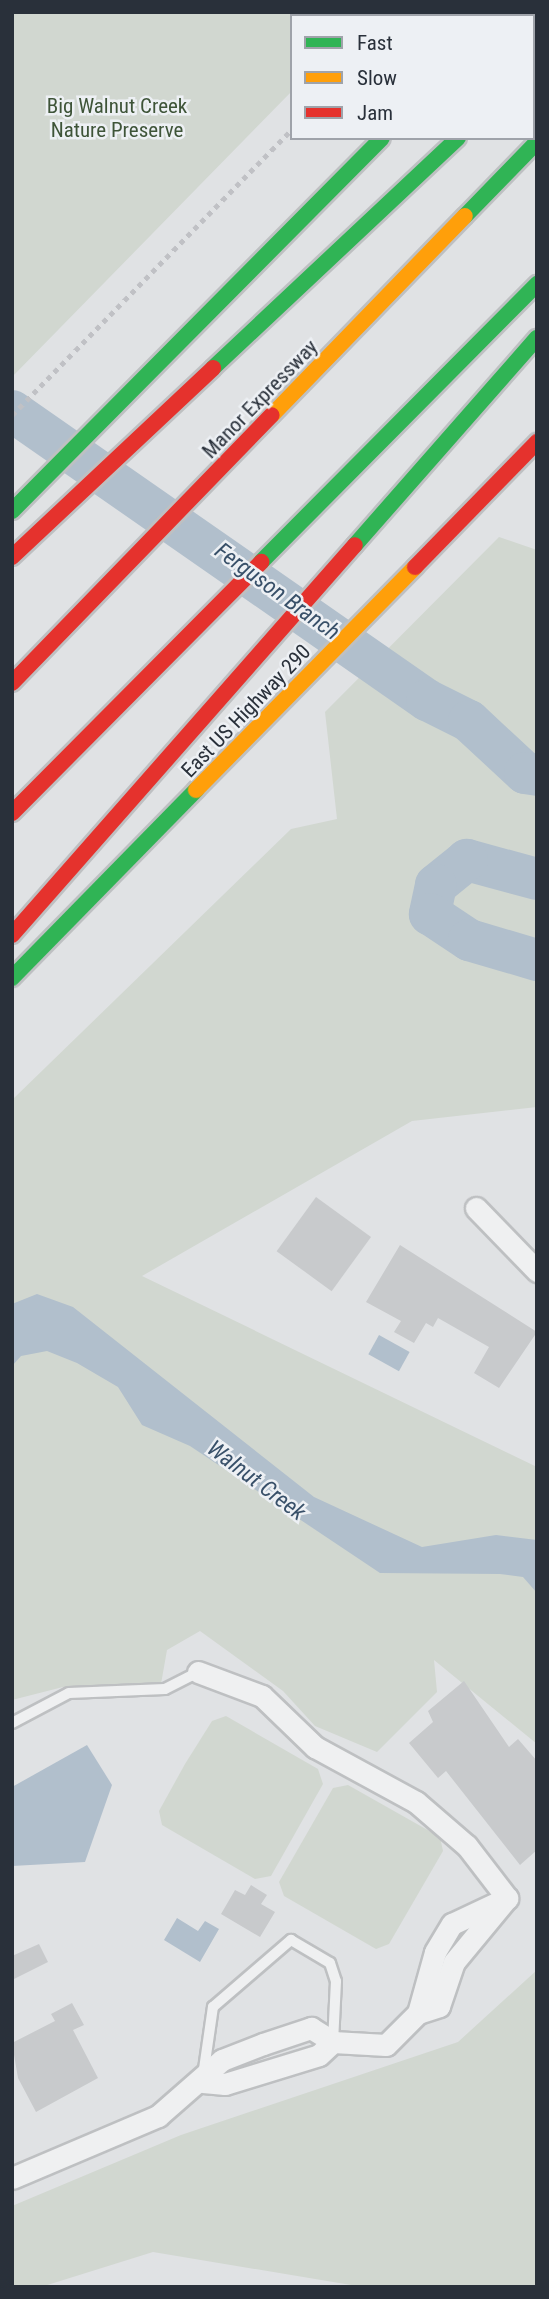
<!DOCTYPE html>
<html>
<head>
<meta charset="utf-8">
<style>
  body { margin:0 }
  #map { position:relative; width:549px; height:2299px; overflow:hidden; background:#e0e2e4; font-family:"Roboto Condensed",sans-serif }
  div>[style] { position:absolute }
  .green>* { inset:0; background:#d1d7d0 }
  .water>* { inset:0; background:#b1bfcc; transform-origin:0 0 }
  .river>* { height:42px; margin:-21px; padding:0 21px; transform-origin:21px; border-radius:21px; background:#b1bfcc }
  .building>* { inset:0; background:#c8cacc; transform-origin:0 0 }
  .path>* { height:4.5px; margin-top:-2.25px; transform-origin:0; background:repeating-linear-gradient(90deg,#c0c1c5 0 5px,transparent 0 10px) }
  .roads { filter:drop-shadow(2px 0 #bec0c2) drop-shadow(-2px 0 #bec0c2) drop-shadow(0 2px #bec0c2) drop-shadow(0 -2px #bec0c2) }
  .lane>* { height:10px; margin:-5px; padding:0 5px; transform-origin:5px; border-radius:5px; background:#eff0f1 }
  .street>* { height:21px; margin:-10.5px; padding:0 10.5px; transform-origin:10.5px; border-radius:10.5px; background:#eff0f1 }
  .fast>* { height:16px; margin:-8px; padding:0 8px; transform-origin:8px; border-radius:8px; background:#30b455 }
  .slow>* { height:16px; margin:-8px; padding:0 8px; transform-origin:8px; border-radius:8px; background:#ff9f0a }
  .jam>* { height:16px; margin:-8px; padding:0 8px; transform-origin:8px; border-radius:8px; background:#e5322d }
  span { translate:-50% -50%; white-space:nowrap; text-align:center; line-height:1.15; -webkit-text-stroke:5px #edf0f4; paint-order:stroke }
  .park-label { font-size:21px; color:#3e5438 }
  .street-label { font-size:21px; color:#29303a }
  .water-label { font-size:23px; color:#385069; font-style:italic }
  .frame { position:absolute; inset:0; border:14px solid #29303a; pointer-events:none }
  .legend { position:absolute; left:290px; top:14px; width:245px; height:126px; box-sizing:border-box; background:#edf0f4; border:2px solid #9fa3aa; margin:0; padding:9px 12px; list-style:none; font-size:21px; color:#29303a }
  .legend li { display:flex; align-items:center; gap:14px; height:35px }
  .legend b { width:35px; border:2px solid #9fa3aa }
</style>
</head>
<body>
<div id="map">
  <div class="green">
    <i style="clip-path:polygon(12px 12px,369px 12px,292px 16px,292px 91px,12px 377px)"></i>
    <i style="clip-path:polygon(499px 537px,537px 550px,537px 1107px,412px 1121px,142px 1276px,537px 1467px,537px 1744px,434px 1660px,437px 1692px,377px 1752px,315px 1726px,283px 1691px,200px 1631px,167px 1650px,161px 1684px,63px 1687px,12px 1700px,12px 1100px,291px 829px,337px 819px,325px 712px)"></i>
    <i style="clip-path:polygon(226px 1716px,318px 1769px,323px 1784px,271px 1876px,255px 1879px,162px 1825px,159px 1811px,185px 1764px,212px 1721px)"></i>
    <i style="clip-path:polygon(348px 1785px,440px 1837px,443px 1851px,389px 1944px,376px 1949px,284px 1896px,279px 1882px,333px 1788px)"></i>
    <i style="clip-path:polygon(537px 1970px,537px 2287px,363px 2287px,153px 2252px,41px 2287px,12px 2287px,12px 2206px,181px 2135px,458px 2042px)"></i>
  </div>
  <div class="water">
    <i style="clip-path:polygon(37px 1294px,73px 1307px,314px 1497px,422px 1547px,496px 1535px,537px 1540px,537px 1593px,523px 1577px,500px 1574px,380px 1573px,190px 1446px,142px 1425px,118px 1387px,77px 1363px,47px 1351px,21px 1356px,12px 1366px,12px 1304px)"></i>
    <i style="left:379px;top:1335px;width:35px;height:22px;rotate:29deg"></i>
    <i style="clip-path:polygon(87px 1745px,112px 1785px,85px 1862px,12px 1866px,12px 1787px)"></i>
    <i style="clip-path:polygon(177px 1918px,198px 1931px,205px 1921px,219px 1929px,200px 1962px,164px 1940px)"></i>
  </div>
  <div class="river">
    <i style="left:12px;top:411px;width:506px;rotate:34.85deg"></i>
    <i style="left:427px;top:700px;width:47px;rotate:26.6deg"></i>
    <i style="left:469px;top:721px;width:76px;rotate:42.9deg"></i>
    <i style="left:525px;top:773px;width:12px;rotate:9deg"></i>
    <i style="left:537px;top:879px;width:73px;rotate:-164.8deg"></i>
    <i style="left:467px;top:860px;width:40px;rotate:141deg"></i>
    <i style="left:436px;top:885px;width:30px;rotate:102deg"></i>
    <i style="left:430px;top:914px;width:47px;rotate:33.7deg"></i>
    <i style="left:469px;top:940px;width:71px;rotate:16.4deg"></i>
  </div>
  <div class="building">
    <i style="left:316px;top:1197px;width:68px;height:67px;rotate:36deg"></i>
    <i style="clip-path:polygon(400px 1245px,537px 1332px,499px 1388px,474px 1373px,489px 1347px,438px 1318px,433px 1327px,426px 1323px,414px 1343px,394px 1332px,401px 1321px,366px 1302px)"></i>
    <i style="clip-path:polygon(464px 1681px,509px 1747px,518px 1739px,537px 1761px,537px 1850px,520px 1865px,446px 1771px,438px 1778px,409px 1743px,433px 1722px,428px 1711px)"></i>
    <i style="clip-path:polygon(251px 1885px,267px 1895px,261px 1904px,275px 1912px,260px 1937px,221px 1914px,235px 1890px,245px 1895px)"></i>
    <i style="clip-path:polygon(39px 1944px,48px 1962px,12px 1980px,12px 1956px)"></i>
    <i style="clip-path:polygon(72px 2003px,84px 2025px,73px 2030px,98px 2078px,36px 2112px,18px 2078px,12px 2043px,55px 2021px,51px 2014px)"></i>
  </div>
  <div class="path">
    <i style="left:12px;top:415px;width:400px;rotate:-45.6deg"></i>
  </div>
  <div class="roads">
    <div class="lane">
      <i style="left:12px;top:1723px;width:64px;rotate:-27.8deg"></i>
      <i style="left:69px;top:1693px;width:96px;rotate:-2.4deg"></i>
      <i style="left:165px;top:1689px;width:37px;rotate:-27deg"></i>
      <i style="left:203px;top:2076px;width:70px;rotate:-81.8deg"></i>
      <i style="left:213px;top:2007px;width:103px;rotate:-40.7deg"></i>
      <i style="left:291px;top:1940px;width:45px;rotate:30.5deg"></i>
      <i style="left:330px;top:1963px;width:19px;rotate:72deg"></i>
      <i style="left:336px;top:1981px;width:61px;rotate:92.8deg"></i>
    </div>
    <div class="street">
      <i style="left:476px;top:1208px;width:88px;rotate:45.9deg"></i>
      <i style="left:198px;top:1672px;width:68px;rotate:20.6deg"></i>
      <i style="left:262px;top:1696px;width:74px;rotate:43.9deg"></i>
      <i style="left:315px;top:1747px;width:115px;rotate:28.6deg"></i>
      <i style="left:416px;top:1802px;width:67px;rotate:40.8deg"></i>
      <i style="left:467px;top:1846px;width:66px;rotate:52.4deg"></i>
      <i style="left:418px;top:2013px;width:22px;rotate:-18deg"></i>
      <i style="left:439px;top:2006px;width:46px;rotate:-71.2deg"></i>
      <i style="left:454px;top:1962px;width:83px;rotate:-50.4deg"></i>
      <i style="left:203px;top:2082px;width:22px;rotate:5deg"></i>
      <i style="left:225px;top:2084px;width:98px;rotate:-17.1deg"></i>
      <i style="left:319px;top:2055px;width:19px;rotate:-43deg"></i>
      <i style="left:12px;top:2178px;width:159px;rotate:-23deg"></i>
      <i style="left:158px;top:2116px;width:85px;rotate:-41.2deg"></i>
      <i style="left:222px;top:2060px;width:44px;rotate:-21.3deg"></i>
      <i style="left:263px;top:2044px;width:51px;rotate:-18.4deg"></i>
      <i style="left:311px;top:2028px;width:26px;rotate:32deg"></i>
      <i style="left:333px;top:2042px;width:53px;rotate:3.2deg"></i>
      <i style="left:386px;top:2045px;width:45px;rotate:-45deg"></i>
      <i style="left:418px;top:2013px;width:63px;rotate:-74.4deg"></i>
      <i style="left:435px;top:1952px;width:33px;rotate:-59deg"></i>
      <i style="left:452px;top:1924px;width:61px;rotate:-25.3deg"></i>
    </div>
    <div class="fast">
      <i style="left:533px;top:66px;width:5px;rotate:-37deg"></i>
      <i style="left:465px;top:216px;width:103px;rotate:-45.8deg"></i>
      <i style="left:213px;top:368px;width:336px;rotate:-43.2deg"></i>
      <i style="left:12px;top:511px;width:525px;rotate:-45.23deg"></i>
      <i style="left:355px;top:545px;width:276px;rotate:-48.7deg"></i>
      <i style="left:261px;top:562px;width:392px;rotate:-45.2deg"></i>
      <i style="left:12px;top:978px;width:263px;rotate:-45.6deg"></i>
    </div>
    <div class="slow">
      <i style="left:272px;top:415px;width:277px;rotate:-45.9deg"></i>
      <i style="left:196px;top:790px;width:313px;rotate:-45.5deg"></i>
    </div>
    <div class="jam">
      <i style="left:503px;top:16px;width:6px;rotate:-45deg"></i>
      <i style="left:12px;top:557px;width:276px;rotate:-43.2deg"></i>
      <i style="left:415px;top:567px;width:175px;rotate:-45.7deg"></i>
      <i style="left:12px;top:683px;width:373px;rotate:-45.9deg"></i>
      <i style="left:12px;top:813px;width:354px;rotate:-45.2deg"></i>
      <i style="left:12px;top:935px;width:519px;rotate:-48.67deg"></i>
    </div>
  </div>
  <div class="park-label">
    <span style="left:117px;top:118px">Big Walnut Creek<br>Nature Preserve</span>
  </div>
  <div class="street-label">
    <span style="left:260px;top:399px;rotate:-46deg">Manor Expressway</span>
    <span style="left:246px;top:711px;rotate:-46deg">East US Highway 290</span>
  </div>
  <div class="water-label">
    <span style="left:277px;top:592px;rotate:36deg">Ferguson Branch</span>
    <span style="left:256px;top:1481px;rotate:37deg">Walnut Creek</span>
  </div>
  <div class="frame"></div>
  <ul class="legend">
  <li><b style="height:9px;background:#30b455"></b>Fast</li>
  <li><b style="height:9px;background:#ff9f0a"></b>Slow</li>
  <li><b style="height:9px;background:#e5322d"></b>Jam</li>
  </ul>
</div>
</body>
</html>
